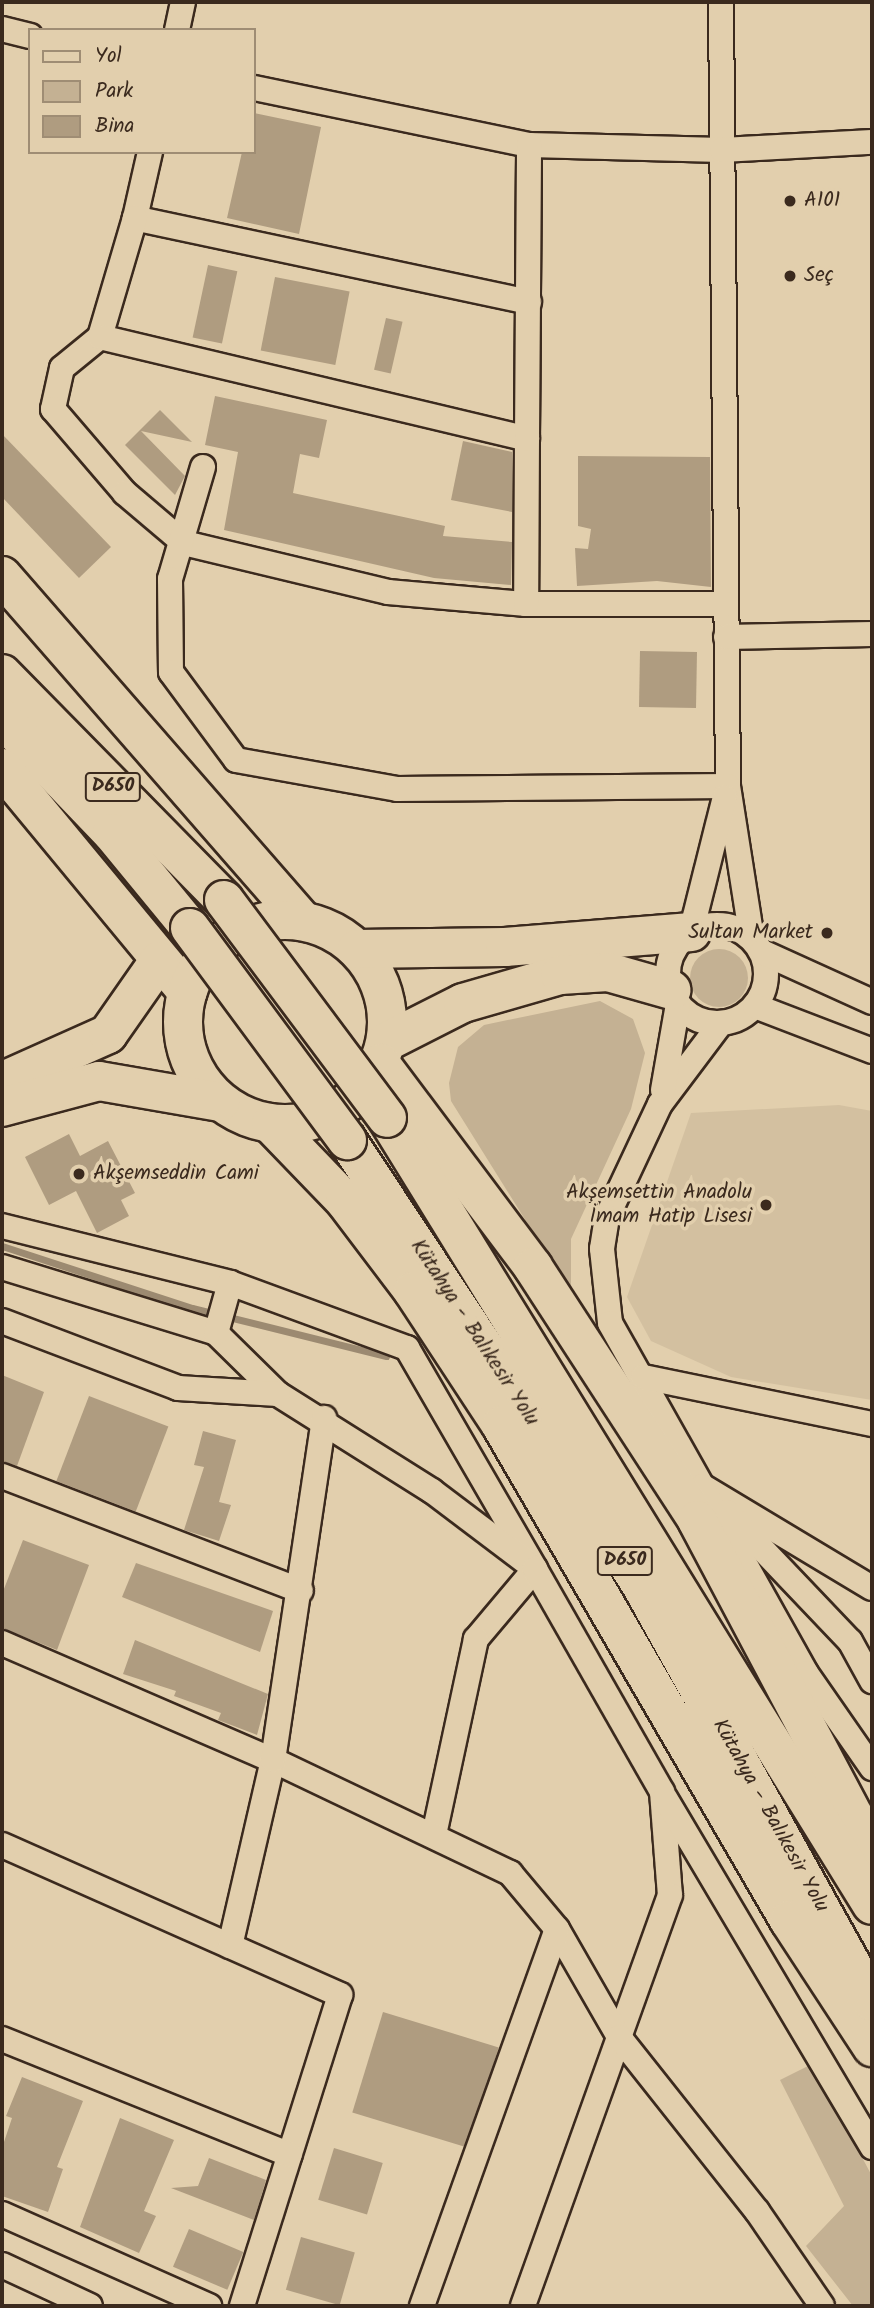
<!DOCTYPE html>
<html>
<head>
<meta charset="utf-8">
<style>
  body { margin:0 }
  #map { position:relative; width:874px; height:2308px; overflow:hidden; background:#e2cfad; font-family:Kalam,sans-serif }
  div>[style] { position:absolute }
  .built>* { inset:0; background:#d3c0a0 }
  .green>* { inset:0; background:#c4b193 }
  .round { border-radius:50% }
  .stream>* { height:7px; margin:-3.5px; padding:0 3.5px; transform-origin:3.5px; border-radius:3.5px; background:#9c8a71 }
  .building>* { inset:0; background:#af9c80; transform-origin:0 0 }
  .roads { filter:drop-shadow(2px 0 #3b2a1e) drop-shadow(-2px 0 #3b2a1e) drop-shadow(0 2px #3b2a1e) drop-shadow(0 -2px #3b2a1e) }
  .minor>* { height:24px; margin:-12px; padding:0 12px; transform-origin:12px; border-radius:12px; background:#e2cfad }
  .minor>.ring { margin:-12px; padding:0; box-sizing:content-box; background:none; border:24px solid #e2cfad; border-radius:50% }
  .trunk>* { height:38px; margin:-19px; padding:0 19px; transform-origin:19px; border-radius:19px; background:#e2cfad }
  .trunk>.ring { margin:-19px; padding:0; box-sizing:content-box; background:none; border:38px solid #e2cfad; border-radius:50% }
  .bridges { filter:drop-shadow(2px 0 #3b2a1e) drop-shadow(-2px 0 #3b2a1e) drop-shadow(0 2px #3b2a1e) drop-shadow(0 -2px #3b2a1e) }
  .trunk-bridge>* { height:38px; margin:-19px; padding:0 19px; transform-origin:19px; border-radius:19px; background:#e2cfad }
  .dots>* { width:19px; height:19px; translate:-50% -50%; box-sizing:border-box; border:4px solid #e2cfad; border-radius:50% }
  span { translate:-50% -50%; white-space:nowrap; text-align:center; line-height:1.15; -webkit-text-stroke:7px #e2cfad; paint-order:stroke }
  .shield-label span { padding:2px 5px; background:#e2cfad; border:2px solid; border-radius:5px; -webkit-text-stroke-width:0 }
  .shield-label { font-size:19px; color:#3b2a1e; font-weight:700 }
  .poi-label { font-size:21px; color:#3b2a1e }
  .left { translate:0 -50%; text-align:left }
  .right { translate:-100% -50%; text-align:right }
  .street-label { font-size:21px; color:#3b2a1e }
  .frame { position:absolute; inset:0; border:4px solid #3b2a1e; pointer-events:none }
  .legend { position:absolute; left:28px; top:28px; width:228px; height:126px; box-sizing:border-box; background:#e2cfad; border:2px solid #9f8d74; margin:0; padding:9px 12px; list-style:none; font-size:21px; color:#3b2a1e }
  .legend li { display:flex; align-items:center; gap:14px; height:35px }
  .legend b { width:35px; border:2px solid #9f8d74 }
</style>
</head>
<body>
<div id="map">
  <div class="built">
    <i style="clip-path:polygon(839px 1105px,872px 1111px,872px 1400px,731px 1377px,651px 1341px,627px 1297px,691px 1113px)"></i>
  </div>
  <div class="green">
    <i class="round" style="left:690px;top:949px;width:58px;height:58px"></i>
    <i style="clip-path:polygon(600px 1001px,633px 1019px,645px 1053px,631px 1109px,571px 1239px,571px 1293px,451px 1101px,449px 1083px,458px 1047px,484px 1025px)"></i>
    <i style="clip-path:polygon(812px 2064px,872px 2176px,872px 2306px,853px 2306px,806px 2246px,844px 2206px,780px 2080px)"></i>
  </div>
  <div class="stream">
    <i style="left:2px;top:1246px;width:200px;rotate:18.1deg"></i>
    <i style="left:192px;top:1308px;width:200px;rotate:13.9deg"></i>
  </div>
  <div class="building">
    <i style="clip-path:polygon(254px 113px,321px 127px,299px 234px,227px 218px,242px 152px,254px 152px)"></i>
    <i style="left:208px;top:265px;width:30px;height:74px;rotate:12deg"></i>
    <i style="left:275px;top:277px;width:76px;height:75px;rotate:11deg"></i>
    <i style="left:386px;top:318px;width:17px;height:53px;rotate:13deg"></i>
    <i style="clip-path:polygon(215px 396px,327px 420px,319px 458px,300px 454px,293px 493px,445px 526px,443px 536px,512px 542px,511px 585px,434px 578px,224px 530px,238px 452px,205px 445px)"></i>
    <i style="clip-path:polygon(160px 410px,192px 442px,141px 431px,185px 476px,175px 495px,125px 445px)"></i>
    <i style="clip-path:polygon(2px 434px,111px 547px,79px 578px,2px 497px)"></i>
    <i style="clip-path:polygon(463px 441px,512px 452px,512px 512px,451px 500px)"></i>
    <i style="clip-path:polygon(578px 456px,710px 457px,711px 587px,657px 581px,577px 586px,575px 548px,588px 549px,591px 529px,578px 526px)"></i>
    <i style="left:640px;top:651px;width:57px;height:56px;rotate:1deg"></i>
    <i style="clip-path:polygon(69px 1134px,80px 1156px,108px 1141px,135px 1193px,121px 1200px,129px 1216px,97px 1233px,76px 1191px,49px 1205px,25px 1157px)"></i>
    <i style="clip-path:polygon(2px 1375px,44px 1392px,17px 1466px,2px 1461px)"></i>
    <i style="left:89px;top:1396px;width:85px;height:91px;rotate:21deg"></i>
    <i style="clip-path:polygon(203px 1431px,236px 1440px,219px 1502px,231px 1505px,219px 1541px,184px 1530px,204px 1467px,194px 1465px)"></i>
    <i style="clip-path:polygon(23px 1540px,89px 1565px,57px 1650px,2px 1628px,2px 1594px)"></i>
    <i style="clip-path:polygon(136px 1563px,273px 1611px,260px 1652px,122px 1597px)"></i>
    <i style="clip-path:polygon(135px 1640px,268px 1694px,257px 1735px,218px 1720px,221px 1713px,174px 1696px,176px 1691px,123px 1674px)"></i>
    <i style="left:383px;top:2012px;width:121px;height:105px;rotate:17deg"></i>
    <i style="clip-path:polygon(22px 2077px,83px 2101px,57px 2167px,63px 2169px,48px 2212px,2px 2196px,2px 2148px,12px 2118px,6px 2116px)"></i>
    <i style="clip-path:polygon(120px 2118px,174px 2140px,144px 2211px,156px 2216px,139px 2253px,80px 2227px)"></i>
    <i style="left:334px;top:2148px;width:51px;height:54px;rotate:17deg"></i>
    <i style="clip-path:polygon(209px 2158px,266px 2180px,254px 2220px,171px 2188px,198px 2186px)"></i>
    <i style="left:189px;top:2229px;width:59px;height:41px;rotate:23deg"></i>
    <i style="left:301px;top:2237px;width:56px;height:55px;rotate:16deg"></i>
  </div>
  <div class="roads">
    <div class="minor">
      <i style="left:721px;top:2px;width:784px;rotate:89.49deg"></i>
      <i style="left:728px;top:786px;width:155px;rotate:81.1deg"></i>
      <i style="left:2px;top:29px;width:29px;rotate:14deg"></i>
      <i style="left:177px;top:30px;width:29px;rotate:-78deg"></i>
      <i style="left:254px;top:88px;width:281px;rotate:11.7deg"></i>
      <i style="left:529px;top:145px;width:193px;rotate:1.5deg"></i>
      <i style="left:722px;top:150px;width:150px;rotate:-3.1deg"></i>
      <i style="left:135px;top:218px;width:68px;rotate:-77.2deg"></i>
      <i style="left:529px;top:302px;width:403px;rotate:-168deg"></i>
      <i style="left:135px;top:218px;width:124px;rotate:106.4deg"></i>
      <i style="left:100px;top:337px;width:49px;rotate:140.8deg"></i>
      <i style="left:62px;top:368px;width:42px;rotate:102.4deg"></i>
      <i style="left:53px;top:409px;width:111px;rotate:49.4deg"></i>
      <i style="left:125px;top:493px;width:77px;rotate:40.3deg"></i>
      <i style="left:184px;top:543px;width:210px;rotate:13.5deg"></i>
      <i style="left:388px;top:592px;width:139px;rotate:5deg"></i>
      <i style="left:526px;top:604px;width:200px"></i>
      <i style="left:100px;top:337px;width:439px;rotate:13.4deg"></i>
      <i style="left:527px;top:439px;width:165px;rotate:90.3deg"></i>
      <i style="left:527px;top:439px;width:294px;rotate:-89.6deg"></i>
      <i style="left:203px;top:467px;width:117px;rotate:106.4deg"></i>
      <i style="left:170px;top:579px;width:93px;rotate:89.4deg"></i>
      <i style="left:171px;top:672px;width:109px;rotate:53.5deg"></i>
      <i style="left:236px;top:760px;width:164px;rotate:10.2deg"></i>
      <i style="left:397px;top:789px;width:331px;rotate:-0.5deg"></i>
      <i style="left:726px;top:637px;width:146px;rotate:-1.2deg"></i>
      <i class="ring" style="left:668px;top:925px;width:74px;height:74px"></i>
      <i style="left:691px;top:932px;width:139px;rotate:-75.9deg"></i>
      <i style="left:762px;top:952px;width:121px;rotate:24.4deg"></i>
      <i style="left:755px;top:1006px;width:125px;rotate:21deg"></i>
      <i style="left:721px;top:1023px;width:101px;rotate:127deg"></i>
      <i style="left:660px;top:1104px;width:125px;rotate:115.1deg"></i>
      <i style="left:607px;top:1217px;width:32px;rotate:99deg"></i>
      <i style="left:602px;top:1249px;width:74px;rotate:83.8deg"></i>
      <i style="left:610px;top:1323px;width:187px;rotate:60.6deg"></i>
      <i style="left:702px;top:1486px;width:198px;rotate:31deg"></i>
      <i style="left:663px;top:1090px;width:87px;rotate:-80.1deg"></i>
      <i style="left:2px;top:1226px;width:235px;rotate:14deg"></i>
      <i style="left:230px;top:1283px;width:189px;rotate:20.2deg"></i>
      <i style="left:407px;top:1348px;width:255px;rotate:59.9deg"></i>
      <i style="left:535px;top:1569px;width:92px;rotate:130.1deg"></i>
      <i style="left:476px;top:1639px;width:200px;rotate:102.1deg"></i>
      <i style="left:2px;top:1267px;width:224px;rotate:17.1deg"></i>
      <i style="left:216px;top:1333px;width:87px;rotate:44.5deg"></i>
      <i style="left:278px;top:1394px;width:182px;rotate:32.2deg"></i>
      <i style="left:432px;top:1491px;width:129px;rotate:37.1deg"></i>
      <i style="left:535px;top:1569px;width:257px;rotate:60.3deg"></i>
      <i style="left:662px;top:1792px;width:103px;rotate:85.6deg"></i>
      <i style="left:670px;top:1895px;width:436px;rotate:109.7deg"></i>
      <i style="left:2px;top:1321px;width:188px;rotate:20.8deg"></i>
      <i style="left:178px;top:1388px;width:100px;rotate:3.4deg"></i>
      <i style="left:216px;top:1333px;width:52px;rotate:-74.4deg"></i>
      <i style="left:643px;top:1377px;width:234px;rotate:11.6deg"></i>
      <i style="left:2px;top:1476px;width:320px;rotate:21deg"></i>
      <i style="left:702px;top:1487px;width:213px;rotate:60.8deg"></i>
      <i style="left:806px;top:1673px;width:116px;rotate:55.2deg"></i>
      <i style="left:727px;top:1512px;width:178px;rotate:46.4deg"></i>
      <i style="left:850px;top:1641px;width:46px;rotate:61.2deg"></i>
      <i style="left:2px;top:1643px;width:295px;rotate:23.4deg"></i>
      <i style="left:273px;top:1760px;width:263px;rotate:25.5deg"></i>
      <i style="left:510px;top:1873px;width:73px;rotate:50deg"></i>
      <i style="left:557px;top:1929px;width:125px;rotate:60.1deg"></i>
      <i style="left:619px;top:2037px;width:222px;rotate:51.6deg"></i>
      <i style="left:757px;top:2211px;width:115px;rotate:55.6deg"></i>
      <i style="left:665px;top:1798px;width:406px;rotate:59.3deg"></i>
      <i style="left:2px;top:1845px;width:370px;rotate:23.9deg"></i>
      <i style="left:340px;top:1995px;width:326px;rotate:107.5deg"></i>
      <i style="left:230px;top:1946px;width:191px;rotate:-77deg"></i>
      <i style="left:273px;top:1760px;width:346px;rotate:-81.5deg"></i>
      <i style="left:2px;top:2039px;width:310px;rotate:21.9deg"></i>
      <i style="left:2px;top:2214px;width:227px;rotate:24deg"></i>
      <i style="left:2px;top:2265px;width:97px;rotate:25deg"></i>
      <i style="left:422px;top:2306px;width:400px;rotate:-70.3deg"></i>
    </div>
    <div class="trunk">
      <i style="left:2px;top:576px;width:458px;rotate:48.9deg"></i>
      <i style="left:2px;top:674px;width:317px;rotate:45.5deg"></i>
      <i style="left:2px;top:718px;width:159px;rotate:46.3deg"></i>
      <i style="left:112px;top:833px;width:123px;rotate:50.6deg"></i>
      <i style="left:2px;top:768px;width:291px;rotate:50.4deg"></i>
      <i class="ring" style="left:183px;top:920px;width:166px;height:166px"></i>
      <i style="left:357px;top:949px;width:148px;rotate:-0.8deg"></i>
      <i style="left:505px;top:947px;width:187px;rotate:-4.6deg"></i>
      <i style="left:386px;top:1042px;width:86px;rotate:-26.9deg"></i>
      <i style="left:463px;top:1003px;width:101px;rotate:-16.1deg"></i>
      <i style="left:560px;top:975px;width:48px;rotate:-3.6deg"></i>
      <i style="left:608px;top:972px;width:66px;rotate:15.9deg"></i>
      <i style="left:380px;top:1063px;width:255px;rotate:53.1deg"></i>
      <i style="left:533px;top:1267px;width:302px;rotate:57deg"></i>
      <i style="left:697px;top:1520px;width:374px;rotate:62.1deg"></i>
      <i style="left:3px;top:1081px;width:115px;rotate:-24.1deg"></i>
      <i style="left:108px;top:1034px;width:89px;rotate:-55.1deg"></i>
      <i style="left:2px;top:1107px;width:100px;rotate:-15deg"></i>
      <i style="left:99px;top:1081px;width:123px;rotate:9.8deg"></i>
      <i style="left:387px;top:1118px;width:924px;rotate:58.36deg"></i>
      <i style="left:271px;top:1124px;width:107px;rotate:46.1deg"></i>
      <i style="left:345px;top:1201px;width:113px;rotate:52.9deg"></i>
      <i style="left:413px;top:1291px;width:160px;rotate:56.7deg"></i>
      <i style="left:501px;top:1425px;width:573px;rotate:59.81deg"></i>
      <i style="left:789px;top:1920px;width:152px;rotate:56.8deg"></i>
      <i style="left:347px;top:1140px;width:531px;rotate:56.52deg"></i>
      <i style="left:640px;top:1583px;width:478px;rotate:61deg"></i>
    </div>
  </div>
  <div class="bridges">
    <div class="trunk-bridge">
      <i style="left:224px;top:900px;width:272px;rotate:53.2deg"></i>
      <i style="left:190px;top:928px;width:264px;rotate:53.5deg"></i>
    </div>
  </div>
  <div class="dots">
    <i style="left:790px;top:201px;background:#3b2a1e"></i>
    <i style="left:790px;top:276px;background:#3b2a1e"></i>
    <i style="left:827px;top:933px;background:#3b2a1e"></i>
    <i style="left:79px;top:1174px;background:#3b2a1e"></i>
    <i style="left:766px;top:1205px;background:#3b2a1e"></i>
  </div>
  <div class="shield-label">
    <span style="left:113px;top:787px">D650</span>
    <span style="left:625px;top:1561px">D650</span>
  </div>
  <div class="poi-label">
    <span class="left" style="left:804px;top:201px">A101</span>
    <span class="left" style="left:804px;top:276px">Seç</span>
    <span class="right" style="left:813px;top:933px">Sultan Market</span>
    <span class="left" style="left:93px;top:1174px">Akşemseddin Cami</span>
    <span class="right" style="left:752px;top:1205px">Akşemsettin Anadolu<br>İmam Hatip Lisesi</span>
  </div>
  <div class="street-label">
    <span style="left:474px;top:1333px;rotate:57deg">Kütahya - Balıkesir Yolu</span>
    <span style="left:770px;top:1816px;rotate:61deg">Kütahya - Balıkesir Yolu</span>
  </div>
  <div class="frame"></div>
  <ul class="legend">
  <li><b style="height:9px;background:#e2cfad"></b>Yol</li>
  <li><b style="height:19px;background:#c4b193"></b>Park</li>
  <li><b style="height:19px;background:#af9c80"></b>Bina</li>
  </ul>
</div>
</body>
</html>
